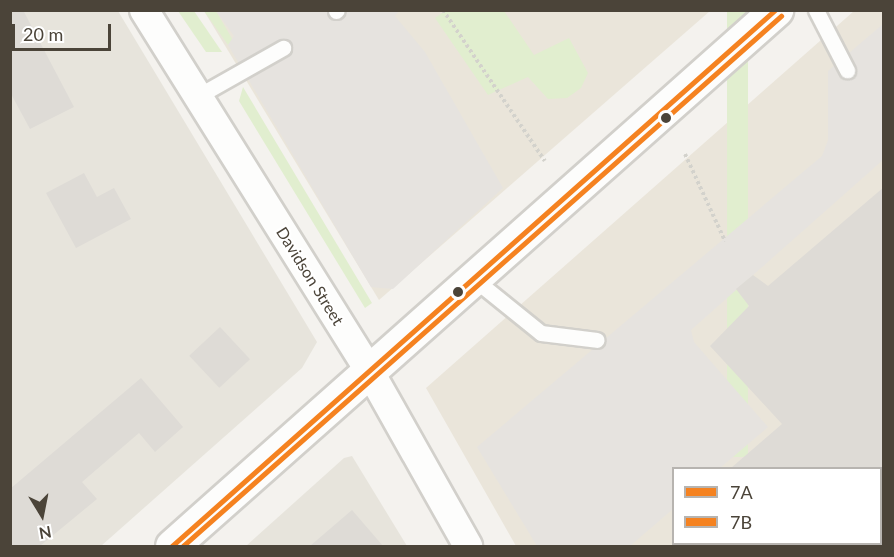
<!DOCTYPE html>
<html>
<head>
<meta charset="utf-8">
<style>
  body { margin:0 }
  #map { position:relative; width:894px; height:557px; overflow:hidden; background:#f4f2ee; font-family:Lato,sans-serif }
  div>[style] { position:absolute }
  .residential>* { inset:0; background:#e7e4dc }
  .education>* { inset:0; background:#eae5da }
  .green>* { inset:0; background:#e1eecf; transform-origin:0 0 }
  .parking>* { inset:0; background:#e6e3df }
  .building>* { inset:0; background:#dedbd6; transform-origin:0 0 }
  .path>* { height:4px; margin-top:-2px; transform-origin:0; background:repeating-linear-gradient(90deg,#d3d2cc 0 3px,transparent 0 6px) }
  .roads { filter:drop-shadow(2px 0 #d2d0cb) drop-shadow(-2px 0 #d2d0cb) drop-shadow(0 2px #d2d0cb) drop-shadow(0 -2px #d2d0cb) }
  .service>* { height:15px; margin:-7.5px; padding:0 7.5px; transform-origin:7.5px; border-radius:7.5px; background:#fdfdfc }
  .minor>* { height:28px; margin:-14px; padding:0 14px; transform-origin:14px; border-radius:14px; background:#fdfdfc }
  .tertiary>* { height:33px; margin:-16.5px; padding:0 16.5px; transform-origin:16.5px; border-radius:16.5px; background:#fdfdfc }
  .bus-1>* { height:4.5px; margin:-2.25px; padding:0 2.25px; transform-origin:2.25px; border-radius:2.25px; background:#f58220 }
  .bus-2>* { height:4.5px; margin:-2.25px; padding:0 2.25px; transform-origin:2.25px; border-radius:2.25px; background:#f58220 }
  .dots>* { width:16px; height:16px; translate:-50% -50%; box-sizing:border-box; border:3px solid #fff; border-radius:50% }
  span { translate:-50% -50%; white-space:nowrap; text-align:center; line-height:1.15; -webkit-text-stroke:4.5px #fff; paint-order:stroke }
  .street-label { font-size:16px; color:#4b4439 }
  .frame { position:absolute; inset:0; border:12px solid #4b4439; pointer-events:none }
  .legend { position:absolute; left:672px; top:467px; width:210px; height:78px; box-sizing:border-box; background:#fff; border:2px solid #b7b4b0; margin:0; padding:8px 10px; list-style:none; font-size:18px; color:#4b4439 }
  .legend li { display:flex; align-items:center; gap:12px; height:30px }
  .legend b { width:30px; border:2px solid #b7b4b0 }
  .north { position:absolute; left:12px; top:485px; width:60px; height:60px; -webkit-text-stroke:4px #fff; paint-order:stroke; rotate:170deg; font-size:16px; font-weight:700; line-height:24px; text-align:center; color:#4b4439 }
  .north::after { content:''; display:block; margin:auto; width:21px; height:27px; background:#4b4439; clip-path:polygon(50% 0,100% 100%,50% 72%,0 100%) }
  .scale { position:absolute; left:12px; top:24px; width:99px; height:27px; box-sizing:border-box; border:3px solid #4b4439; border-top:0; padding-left:8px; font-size:18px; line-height:21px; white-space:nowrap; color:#4b4439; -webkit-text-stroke:4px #fff; paint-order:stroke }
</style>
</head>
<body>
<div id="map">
  <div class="residential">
    <i style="clip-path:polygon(10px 11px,118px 11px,317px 342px,302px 368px,101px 546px,11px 546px)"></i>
    <i style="clip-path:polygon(352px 456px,407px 546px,246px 546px,344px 458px)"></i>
  </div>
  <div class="education">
    <i style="clip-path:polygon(204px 11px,710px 11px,379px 300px)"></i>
    <i style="clip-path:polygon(evenodd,854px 11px,883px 11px,883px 546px,516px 546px,426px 388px,854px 11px,674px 468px,880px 468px,880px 544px,674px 544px,674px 468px)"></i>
  </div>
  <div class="green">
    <i style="clip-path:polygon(446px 10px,504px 11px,534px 55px,569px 38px,588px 73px,581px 88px,567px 98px,548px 99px,528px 77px,488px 95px,435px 18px)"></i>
    <i style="clip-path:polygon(178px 11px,194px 11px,222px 52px,206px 52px)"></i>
    <i style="clip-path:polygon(204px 11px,216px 11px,234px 42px,228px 45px)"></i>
    <i style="left:727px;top:11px;width:21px;height:446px"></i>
    <i style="clip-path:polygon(243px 87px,372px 303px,365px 308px,239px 101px)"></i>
  </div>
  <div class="parking">
    <i style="clip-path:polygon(216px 11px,399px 11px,395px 16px,425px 52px,503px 188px,393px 289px,371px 287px,228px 45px,234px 36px)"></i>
    <i style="clip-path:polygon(883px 24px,883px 160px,691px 330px,694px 342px,768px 427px,720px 468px,674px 468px,673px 509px,630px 546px,537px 546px,477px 447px,822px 156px,828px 140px,828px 71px)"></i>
  </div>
  <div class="building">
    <i style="clip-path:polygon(10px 10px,23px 10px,74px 107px,30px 129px,10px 92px)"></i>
    <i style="clip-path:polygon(84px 173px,97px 197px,114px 188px,131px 219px,76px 248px,46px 193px)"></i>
    <i style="clip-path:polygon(884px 187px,884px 468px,731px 468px,782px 424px,710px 346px,749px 306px,736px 289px,753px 275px,768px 286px)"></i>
    <i style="left:220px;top:327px;width:44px;height:42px;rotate:47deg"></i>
    <i style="clip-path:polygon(141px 378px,183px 427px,155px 452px,139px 433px,82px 482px,97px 499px,40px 546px,10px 546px,10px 489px)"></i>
    <i style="clip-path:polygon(352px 510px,383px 546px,310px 546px)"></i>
  </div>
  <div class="path">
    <i style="left:443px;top:10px;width:182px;rotate:56deg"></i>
    <i style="left:685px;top:154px;width:96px;rotate:65.3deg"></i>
  </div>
  <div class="roads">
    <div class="service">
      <i style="left:816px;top:10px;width:68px;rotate:62.7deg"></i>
      <i style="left:336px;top:11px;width:1px;rotate:-45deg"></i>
      <i style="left:198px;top:96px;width:98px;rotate:-29.5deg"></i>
      <i style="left:474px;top:279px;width:86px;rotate:38.9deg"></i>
      <i style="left:541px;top:333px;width:56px;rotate:7.1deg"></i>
    </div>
    <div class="minor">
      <i style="left:144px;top:10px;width:427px;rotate:58deg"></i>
      <i style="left:370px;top:372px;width:200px;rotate:60.6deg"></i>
    </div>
    <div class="tertiary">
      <i style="left:172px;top:546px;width:808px;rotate:-41.59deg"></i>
    </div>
  </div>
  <div class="bus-1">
    <i style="left:172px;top:546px;width:807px;rotate:-41.63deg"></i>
  </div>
  <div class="bus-2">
    <i style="left:183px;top:546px;width:799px;rotate:-41.55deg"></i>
  </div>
  <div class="dots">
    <i style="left:666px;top:118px;background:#4b4439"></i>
    <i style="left:458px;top:292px;background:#4b4439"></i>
  </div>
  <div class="street-label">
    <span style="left:310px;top:276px;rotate:58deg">Davidson Street</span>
  </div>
  <div class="frame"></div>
  <ul class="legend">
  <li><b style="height:8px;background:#f58220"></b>7A</li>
  <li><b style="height:8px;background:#f58220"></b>7B</li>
  </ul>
  <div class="north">N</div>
  <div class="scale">20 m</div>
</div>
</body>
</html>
